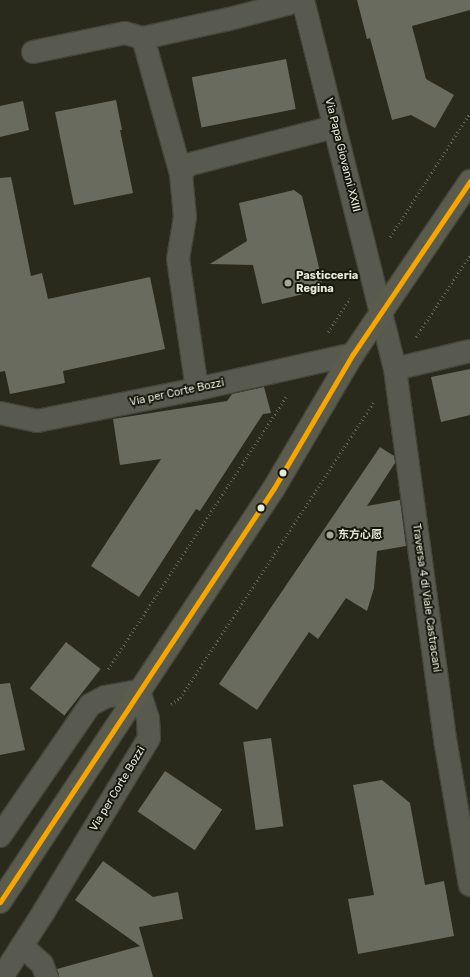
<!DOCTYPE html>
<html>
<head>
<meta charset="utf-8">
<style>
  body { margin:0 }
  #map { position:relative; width:470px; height:977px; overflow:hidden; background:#292a1c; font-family:Rubik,"Noto Sans SC",sans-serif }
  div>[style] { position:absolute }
  .building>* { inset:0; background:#6a6b5f; transform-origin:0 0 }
  .path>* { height:2.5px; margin-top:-1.25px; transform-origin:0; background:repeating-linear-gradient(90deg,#616258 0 1px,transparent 0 4px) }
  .roads { filter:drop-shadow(1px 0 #444539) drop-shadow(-1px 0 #444539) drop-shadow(0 1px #444539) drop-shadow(0 -1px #444539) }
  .minor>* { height:22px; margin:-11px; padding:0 11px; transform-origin:11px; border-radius:11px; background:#595a4f }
  .primary>* { height:22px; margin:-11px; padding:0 11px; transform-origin:11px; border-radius:11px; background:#5b5c4d }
  .bus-1>* { height:5px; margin:-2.5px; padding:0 2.5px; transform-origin:2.5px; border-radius:2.5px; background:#f7a600 }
  .dots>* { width:11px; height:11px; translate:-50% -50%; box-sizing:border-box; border:2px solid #16170c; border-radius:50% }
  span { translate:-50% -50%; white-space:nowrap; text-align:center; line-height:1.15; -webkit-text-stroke:4px #16170c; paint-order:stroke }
  .street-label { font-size:11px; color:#e7e9d9 }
  .poi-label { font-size:11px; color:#e7e9d9; font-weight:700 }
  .left { translate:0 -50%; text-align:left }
</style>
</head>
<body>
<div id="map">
  <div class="building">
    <i style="clip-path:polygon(357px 0,470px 0,470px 10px,412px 26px,426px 79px,454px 95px,435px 128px,411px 115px,392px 120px,370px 38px,367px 39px)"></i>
    <i style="left:286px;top:59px;width:51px;height:96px;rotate:79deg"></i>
    <i style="clip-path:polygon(116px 100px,122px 130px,120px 130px,133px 193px,74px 205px,55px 112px)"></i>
    <i style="clip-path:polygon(23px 101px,29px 130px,0 137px,0 106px)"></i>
    <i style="clip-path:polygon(11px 177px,31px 276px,42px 273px,48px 299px,150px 277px,165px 349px,63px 371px,65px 383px,10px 394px,5px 371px,0 372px,0 178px)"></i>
    <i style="clip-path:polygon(294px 190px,302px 196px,322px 280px,320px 290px,262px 304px,253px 265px,210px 264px,247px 241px,239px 203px)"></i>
    <i style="clip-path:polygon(470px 369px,470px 415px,441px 422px,431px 377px)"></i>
    <i style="clip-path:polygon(264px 387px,271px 413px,263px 414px,200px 511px,196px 509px,139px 597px,91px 566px,161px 459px,120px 465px,113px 419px,227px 401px,232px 394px)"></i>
    <i style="clip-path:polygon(380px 447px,394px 456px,395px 463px,367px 506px,400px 500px,406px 546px,377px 551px,374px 588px,367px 611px,346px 598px,318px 639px,309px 632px,257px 710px,219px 684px)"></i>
    <i style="left:66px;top:642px;width:44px;height:59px;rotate:38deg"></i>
    <i style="clip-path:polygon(10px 683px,25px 750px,0 755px,0 684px)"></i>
    <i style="left:271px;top:738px;width:89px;height:28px;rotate:82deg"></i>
    <i style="left:165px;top:771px;width:69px;height:49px;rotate:34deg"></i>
    <i style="clip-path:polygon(382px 780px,410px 803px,425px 885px,444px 881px,454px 936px,358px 954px,348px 899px,374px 895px,353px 785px)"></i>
    <i style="clip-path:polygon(103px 861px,153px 897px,178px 892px,183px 919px,139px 927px,153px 977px,59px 977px,57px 969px,140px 946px,75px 900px)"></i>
  </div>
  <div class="path">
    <i style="left:390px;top:237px;width:148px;rotate:-57.2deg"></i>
    <i style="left:328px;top:332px;width:40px;rotate:-57.1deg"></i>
    <i style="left:416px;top:337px;width:98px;rotate:-56.6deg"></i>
    <i style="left:108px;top:669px;width:325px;rotate:-56.8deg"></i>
    <i style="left:171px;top:704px;width:11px;rotate:-34deg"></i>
    <i style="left:180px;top:698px;width:353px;rotate:-56.8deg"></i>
  </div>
  <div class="roads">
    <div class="minor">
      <i style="left:303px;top:0;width:380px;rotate:76deg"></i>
      <i style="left:395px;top:369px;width:379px;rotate:82.3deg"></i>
      <i style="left:446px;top:745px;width:142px;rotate:80.3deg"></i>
      <i style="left:33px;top:52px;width:94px;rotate:-11.7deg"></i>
      <i style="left:125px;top:33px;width:19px;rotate:16deg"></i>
      <i style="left:181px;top:174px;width:141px;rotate:-105.6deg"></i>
      <i style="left:143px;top:38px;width:88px;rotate:-12.5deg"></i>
      <i style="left:229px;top:19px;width:75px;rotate:-14.6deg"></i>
      <i style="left:395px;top:369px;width:77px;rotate:-13.5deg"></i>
      <i style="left:197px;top:389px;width:131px;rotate:-98.3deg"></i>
      <i style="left:178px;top:259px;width:43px;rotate:-80.5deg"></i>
      <i style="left:185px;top:217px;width:43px;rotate:-95.3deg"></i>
      <i style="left:181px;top:174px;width:11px;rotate:-56deg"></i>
      <i style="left:187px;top:165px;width:152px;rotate:-14.5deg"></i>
      <i style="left:0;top:413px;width:38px;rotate:12deg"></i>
      <i style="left:37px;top:421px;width:163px;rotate:-11.3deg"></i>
      <i style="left:197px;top:389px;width:160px;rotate:-12.6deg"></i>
      <i style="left:0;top:836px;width:159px;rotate:-55.5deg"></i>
      <i style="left:90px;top:705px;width:17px;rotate:-28deg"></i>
      <i style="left:105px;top:697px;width:35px;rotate:-10deg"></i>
      <i style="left:139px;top:691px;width:29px;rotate:72deg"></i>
      <i style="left:148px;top:719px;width:19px;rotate:87deg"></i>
      <i style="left:149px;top:738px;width:201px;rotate:121.2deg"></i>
      <i style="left:45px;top:910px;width:80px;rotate:122.7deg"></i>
      <i style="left:22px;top:946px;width:27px;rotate:42deg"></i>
      <i style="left:42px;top:964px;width:14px;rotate:69deg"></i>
    </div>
    <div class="primary">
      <i style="left:0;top:902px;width:496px;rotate:-56.5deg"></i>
      <i style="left:274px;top:488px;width:156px;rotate:-59.5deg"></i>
      <i style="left:353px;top:354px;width:209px;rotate:-55.9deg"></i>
    </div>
  </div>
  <div class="bus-1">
    <i style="left:0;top:902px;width:496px;rotate:-56.5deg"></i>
    <i style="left:274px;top:488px;width:156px;rotate:-59.5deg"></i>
    <i style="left:353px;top:354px;width:209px;rotate:-55.9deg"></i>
  </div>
  <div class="dots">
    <i style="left:288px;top:283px;background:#a4a697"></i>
    <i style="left:283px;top:473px;background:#e7e9d9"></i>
    <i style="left:261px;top:508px;background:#e7e9d9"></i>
    <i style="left:330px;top:535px;background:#a4a697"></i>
  </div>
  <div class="street-label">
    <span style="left:342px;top:155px;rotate:76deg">Via Papa Giovanni XXIII</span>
    <span style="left:177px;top:393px;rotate:-12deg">Via per Corte Bozzi</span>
    <span style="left:426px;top:598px;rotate:82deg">Traversa 4 di Viale Castracani</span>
    <span style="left:118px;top:789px;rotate:-59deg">Via per Corte Bozzi</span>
  </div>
  <div class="poi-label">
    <span class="left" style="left:296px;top:283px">Pasticceria<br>Regina</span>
    <span class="left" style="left:338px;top:535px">东方心愿</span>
  </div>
</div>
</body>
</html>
